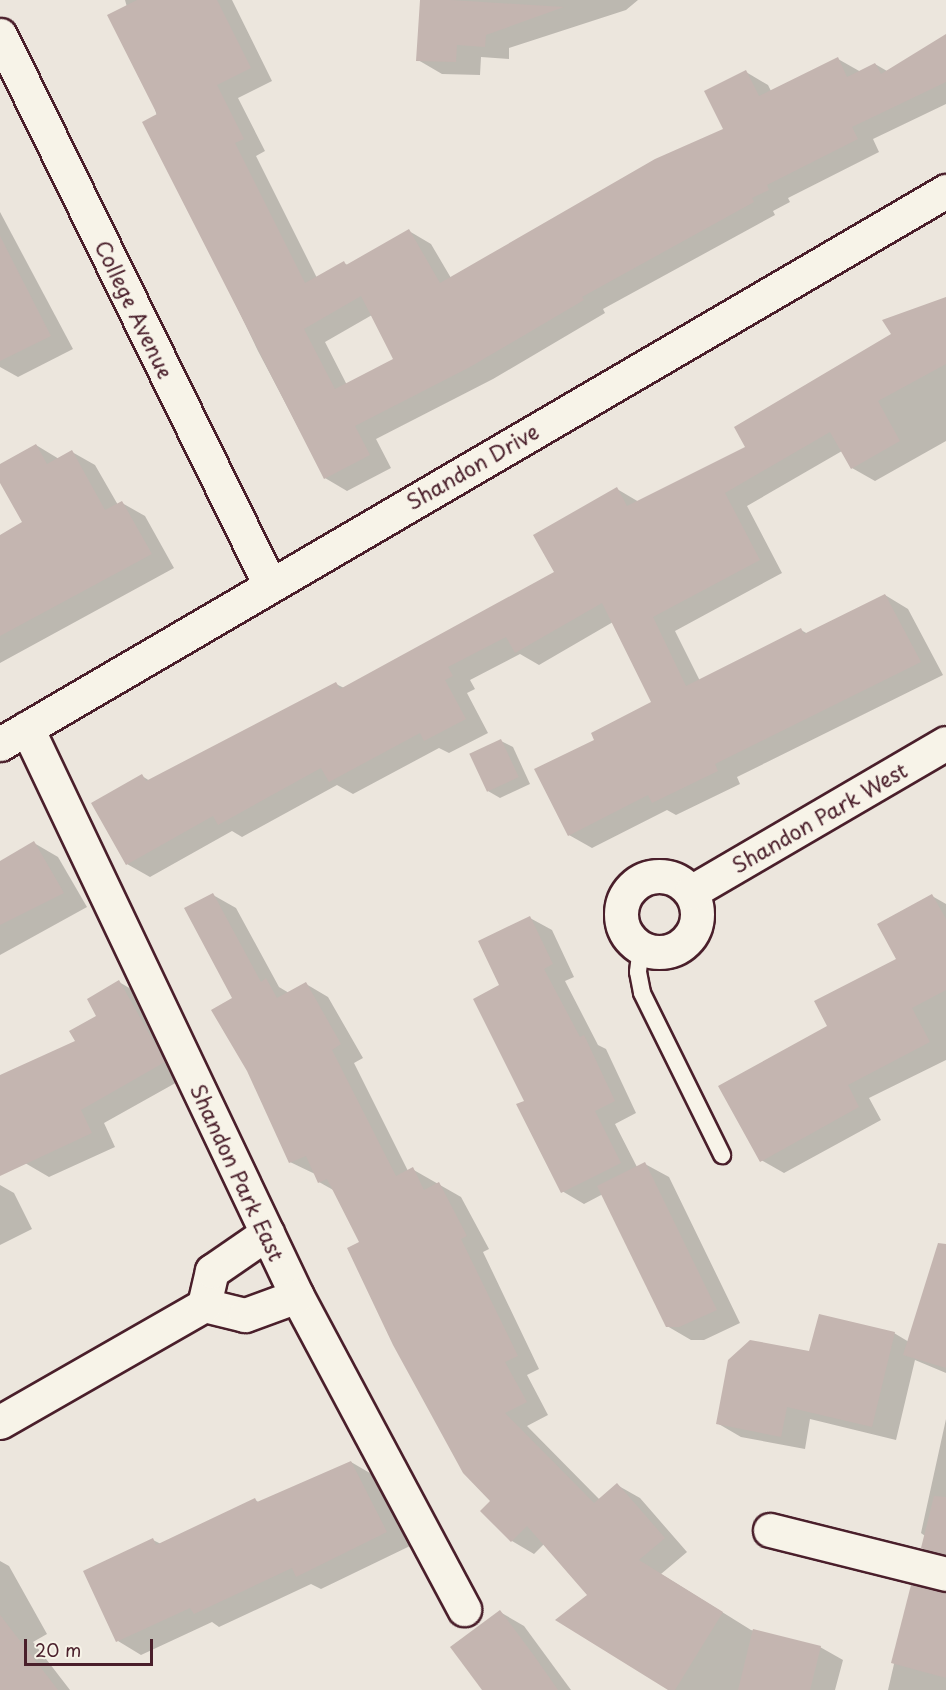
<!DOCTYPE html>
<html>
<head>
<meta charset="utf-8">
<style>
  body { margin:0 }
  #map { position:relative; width:946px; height:1690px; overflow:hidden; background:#ece6dd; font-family:"Playpen Sans",sans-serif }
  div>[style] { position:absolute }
  .shadow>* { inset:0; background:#0003 }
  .building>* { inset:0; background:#c4b5b0; transform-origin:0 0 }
  .roads { filter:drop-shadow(2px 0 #4a1f2b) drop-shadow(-2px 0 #4a1f2b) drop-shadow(0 2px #4a1f2b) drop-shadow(0 -2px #4a1f2b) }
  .lane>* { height:16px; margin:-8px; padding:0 8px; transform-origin:8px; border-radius:8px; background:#f7f3e8 }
  .street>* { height:33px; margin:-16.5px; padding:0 16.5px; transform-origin:16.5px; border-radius:16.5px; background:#f7f3e8 }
  .street>.ring { margin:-16.5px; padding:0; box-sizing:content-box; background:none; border:33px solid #f7f3e8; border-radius:50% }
  span { translate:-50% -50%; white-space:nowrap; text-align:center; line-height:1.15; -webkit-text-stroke:4.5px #f7f3e8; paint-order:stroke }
  .street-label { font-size:21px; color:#4a1f2b }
  .scale { position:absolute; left:24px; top:1639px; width:129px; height:27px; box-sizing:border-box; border:3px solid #4a1f2b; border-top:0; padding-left:8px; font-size:18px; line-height:21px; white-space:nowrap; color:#4a1f2b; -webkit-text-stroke:4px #f7f3e8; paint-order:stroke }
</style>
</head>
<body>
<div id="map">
  <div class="shadow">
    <i style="clip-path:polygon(evenodd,125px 0,232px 0,272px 81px,238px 98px,265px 151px,256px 156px,317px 278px,344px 263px,349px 266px,409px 231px,431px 244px,451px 278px,725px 129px,746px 72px,768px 85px,771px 91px,838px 59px,861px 72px,875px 64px,887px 71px,946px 36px,946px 104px,873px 139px,879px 152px,788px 198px,790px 202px,773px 211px,775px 215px,603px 309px,605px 313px,493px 379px,376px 439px,391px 468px,347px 491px,325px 478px,258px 351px,172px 171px,125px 0,372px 315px,395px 360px,347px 385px,325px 342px,372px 315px)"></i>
    <i style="clip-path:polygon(421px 0,638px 0,626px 10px,509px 48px,509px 59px,481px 57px,480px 75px,442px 74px,418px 60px)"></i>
    <i style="clip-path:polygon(0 212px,73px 349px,18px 377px,0 367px)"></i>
    <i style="clip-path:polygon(946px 298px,946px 441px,875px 481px,852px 468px,842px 451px,747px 506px,782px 573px,675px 631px,700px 681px,801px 630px,808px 634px,885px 595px,908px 609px,943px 675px,737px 777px,740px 784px,676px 815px,667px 810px,592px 848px,569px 835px,596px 740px,653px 703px,613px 622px,539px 665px,520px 654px,470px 680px,475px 689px,467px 693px,488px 733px,449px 753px,439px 748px,353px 794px,337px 785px,242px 837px,232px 831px,150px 877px,127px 864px,142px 776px,150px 781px,336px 684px,344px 688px,556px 572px,617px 489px,639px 502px,747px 448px)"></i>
    <i style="clip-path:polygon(36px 445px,59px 459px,72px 452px,95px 465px,118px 505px,122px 503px,145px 516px,174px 568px,0 663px,0 537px,24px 523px,0 480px,0 466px)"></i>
    <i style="clip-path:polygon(501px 741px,513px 747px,530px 784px,500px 798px,488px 791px)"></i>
    <i style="clip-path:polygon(34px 843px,58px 857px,87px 907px,0 955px,0 863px)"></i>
    <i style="clip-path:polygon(213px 895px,236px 908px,279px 987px,289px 993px,306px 984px,328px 997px,363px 1058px,354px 1063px,408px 1171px,412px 1169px,461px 1197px,489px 1249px,483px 1252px,539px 1369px,527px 1375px,548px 1415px,527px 1426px,600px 1500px,617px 1485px,640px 1498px,687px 1552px,661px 1574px,751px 1630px,820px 1647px,843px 1660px,835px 1690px,671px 1690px,544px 1544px,534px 1554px,512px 1541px,335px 1191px,319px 1182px,315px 1174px,290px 1162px,234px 999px)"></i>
    <i style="clip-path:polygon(932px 896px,946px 904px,946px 1060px,869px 1098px,881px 1120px,784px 1173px,761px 1160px,829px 1026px,898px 959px)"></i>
    <i style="clip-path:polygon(530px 918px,552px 930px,574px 977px,565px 981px,598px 1045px,606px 1049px,636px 1113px,615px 1124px,637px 1167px,645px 1164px,669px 1177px,740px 1323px,704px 1340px,691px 1340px,667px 1326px,603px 1194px,584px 1204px,562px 1191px,526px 1101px,501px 986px)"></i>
    <i style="clip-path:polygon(119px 982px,143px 996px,188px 1076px,104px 1123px,115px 1147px,49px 1177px,25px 1163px,77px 1041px,98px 1017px)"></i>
    <i style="clip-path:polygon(0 1185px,14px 1193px,32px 1229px,0 1245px)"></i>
    <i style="clip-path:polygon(946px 1304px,946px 1373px,915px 1360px,896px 1440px,810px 1419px,805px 1449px,741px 1437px,717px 1423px,810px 1353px,894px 1333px,909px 1342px)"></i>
    <i style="clip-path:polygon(946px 1419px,946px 1561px,922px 1548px,925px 1536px,921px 1533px)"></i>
    <i style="clip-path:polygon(351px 1462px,375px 1476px,410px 1546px,321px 1589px,311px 1584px,219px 1627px,212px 1622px,141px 1655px,118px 1641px,153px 1540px,161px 1544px,255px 1500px,260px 1503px)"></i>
    <i style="clip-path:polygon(0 1561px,9px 1566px,47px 1634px,33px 1642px,70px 1690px,0 1690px)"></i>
    <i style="clip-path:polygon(912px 1586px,946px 1593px,946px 1690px,888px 1690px)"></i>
    <i style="clip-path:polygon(500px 1612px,524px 1626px,571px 1690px,483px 1690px)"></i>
  </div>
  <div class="building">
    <i style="clip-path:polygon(evenodd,137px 0,217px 0,251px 68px,217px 85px,244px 139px,235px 143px,305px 283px,344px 261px,346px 265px,409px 229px,440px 283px,655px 159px,723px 129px,704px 91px,746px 70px,759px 96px,838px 57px,847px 77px,875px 63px,881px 74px,946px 34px,946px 82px,852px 127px,858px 139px,767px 185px,769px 190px,752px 198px,754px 202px,582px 297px,584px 300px,470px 367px,355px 426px,370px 455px,324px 479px,142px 122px,157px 114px,107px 15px,137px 0,361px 296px,393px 359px,335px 389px,304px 329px,361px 296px)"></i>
    <i style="clip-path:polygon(420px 0,451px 0,564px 7px,486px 35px,485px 47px,457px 45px,456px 62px,416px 61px)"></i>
    <i style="clip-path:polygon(0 236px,51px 336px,0 361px)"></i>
    <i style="clip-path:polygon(946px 297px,946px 364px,878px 401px,900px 441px,851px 469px,830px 432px,725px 493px,760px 560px,653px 617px,686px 686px,801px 628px,804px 634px,885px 594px,921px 662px,715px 764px,718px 771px,652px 803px,648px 795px,568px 836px,534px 769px,594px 740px,591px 733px,651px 702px,602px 603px,515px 653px,506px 637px,448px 667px,453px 676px,445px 680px,466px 719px,424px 741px,420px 733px,329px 782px,321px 768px,218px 825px,213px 816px,126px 865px,91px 803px,142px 774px,146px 781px,336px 682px,340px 689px,554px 572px,533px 535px,617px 487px,627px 506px,745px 447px,734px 427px,891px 334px,882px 320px)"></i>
    <i style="clip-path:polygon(36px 444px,47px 464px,72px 450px,105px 510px,122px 501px,152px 554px,0 636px,0 535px,22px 522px,0 483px,0 464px)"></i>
    <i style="left:501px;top:739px;width:42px;height:35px;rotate:65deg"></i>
    <i style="clip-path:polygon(34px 841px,64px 893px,0 925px,0 861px)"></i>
    <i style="clip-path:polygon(213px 893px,261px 982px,266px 978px,277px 998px,306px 982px,341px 1044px,332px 1050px,396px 1176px,413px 1167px,424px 1190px,439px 1182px,467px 1236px,461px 1239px,518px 1356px,505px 1362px,527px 1402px,505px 1413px,594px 1503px,617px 1483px,665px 1538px,639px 1560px,723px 1612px,675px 1690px,668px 1690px,555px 1620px,587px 1595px,527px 1526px,511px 1542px,480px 1511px,490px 1501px,463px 1473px,393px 1345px,347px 1248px,359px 1242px,327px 1179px,318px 1183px,306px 1156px,289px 1163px,247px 1071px,211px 1010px,232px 998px,184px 908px)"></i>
    <i style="clip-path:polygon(932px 894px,946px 919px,946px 990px,912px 1008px,930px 1042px,848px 1085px,859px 1107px,760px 1162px,718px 1086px,827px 1026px,814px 1001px,896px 959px,877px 924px)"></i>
    <i style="clip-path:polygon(530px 916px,553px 964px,544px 969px,580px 1037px,584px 1035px,615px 1101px,595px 1111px,621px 1163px,561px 1193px,516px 1104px,524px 1101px,473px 999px,499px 985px,478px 941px)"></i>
    <i style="clip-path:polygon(119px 980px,165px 1062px,81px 1110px,92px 1133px,0 1176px,0 1075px,75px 1041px,69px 1031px,96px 1016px,87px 999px)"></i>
    <i style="clip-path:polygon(645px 1162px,717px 1310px,679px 1327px,666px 1327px,597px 1186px)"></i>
    <i style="clip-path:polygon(938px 1243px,946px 1244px,946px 1368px,903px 1355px)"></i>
    <i style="clip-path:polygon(819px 1314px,895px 1332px,872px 1427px,787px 1407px,781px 1437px,716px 1424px,728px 1360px,750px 1340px,809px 1351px)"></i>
    <i style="clip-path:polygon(351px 1461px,387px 1532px,296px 1577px,292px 1568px,194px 1614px,190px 1608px,116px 1642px,83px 1571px,153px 1538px,156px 1545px,255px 1498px,257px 1502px)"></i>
    <i style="clip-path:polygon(934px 1496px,946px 1497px,946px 1555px,921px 1548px)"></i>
    <i style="clip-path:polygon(911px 1585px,946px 1592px,946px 1678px,891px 1663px)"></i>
    <i style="clip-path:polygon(500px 1610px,535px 1657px,558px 1690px,482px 1690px,450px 1647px)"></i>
    <i style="clip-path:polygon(0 1615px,58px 1690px,0 1690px)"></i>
    <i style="clip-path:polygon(753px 1629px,821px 1646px,810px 1690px,738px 1690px)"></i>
  </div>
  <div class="roads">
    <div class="lane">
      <i style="left:641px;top:947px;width:25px;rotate:97deg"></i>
      <i style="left:638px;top:972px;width:21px;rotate:79deg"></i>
      <i style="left:642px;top:993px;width:181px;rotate:63.7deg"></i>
    </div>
    <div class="street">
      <i style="left:0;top:35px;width:610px;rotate:63.85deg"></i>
      <i style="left:27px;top:728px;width:629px;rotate:64.58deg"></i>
      <i style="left:297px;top:1296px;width:355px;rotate:61.9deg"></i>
      <i style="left:0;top:744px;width:1096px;rotate:-30.31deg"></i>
      <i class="ring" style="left:621px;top:876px;width:43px;height:43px"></i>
      <i style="left:691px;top:892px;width:295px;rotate:-30.3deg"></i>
      <i style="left:204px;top:1305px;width:42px;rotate:13.7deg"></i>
      <i style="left:245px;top:1315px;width:55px;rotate:-20.1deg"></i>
      <i style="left:0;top:1422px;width:235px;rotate:-29.8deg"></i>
      <i style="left:204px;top:1305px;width:35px;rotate:-77deg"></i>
      <i style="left:212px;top:1271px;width:67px;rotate:-34.6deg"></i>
      <i style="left:770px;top:1530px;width:181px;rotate:14deg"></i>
    </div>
  </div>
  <div class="street-label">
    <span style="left:135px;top:309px;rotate:64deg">College Avenue</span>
    <span style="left:472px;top:466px;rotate:-30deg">Shandon Drive</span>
    <span style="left:819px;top:817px;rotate:-30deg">Shandon Park West</span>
    <span style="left:238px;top:1172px;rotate:65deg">Shandon Park East</span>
  </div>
  <div class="scale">20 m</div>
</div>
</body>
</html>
